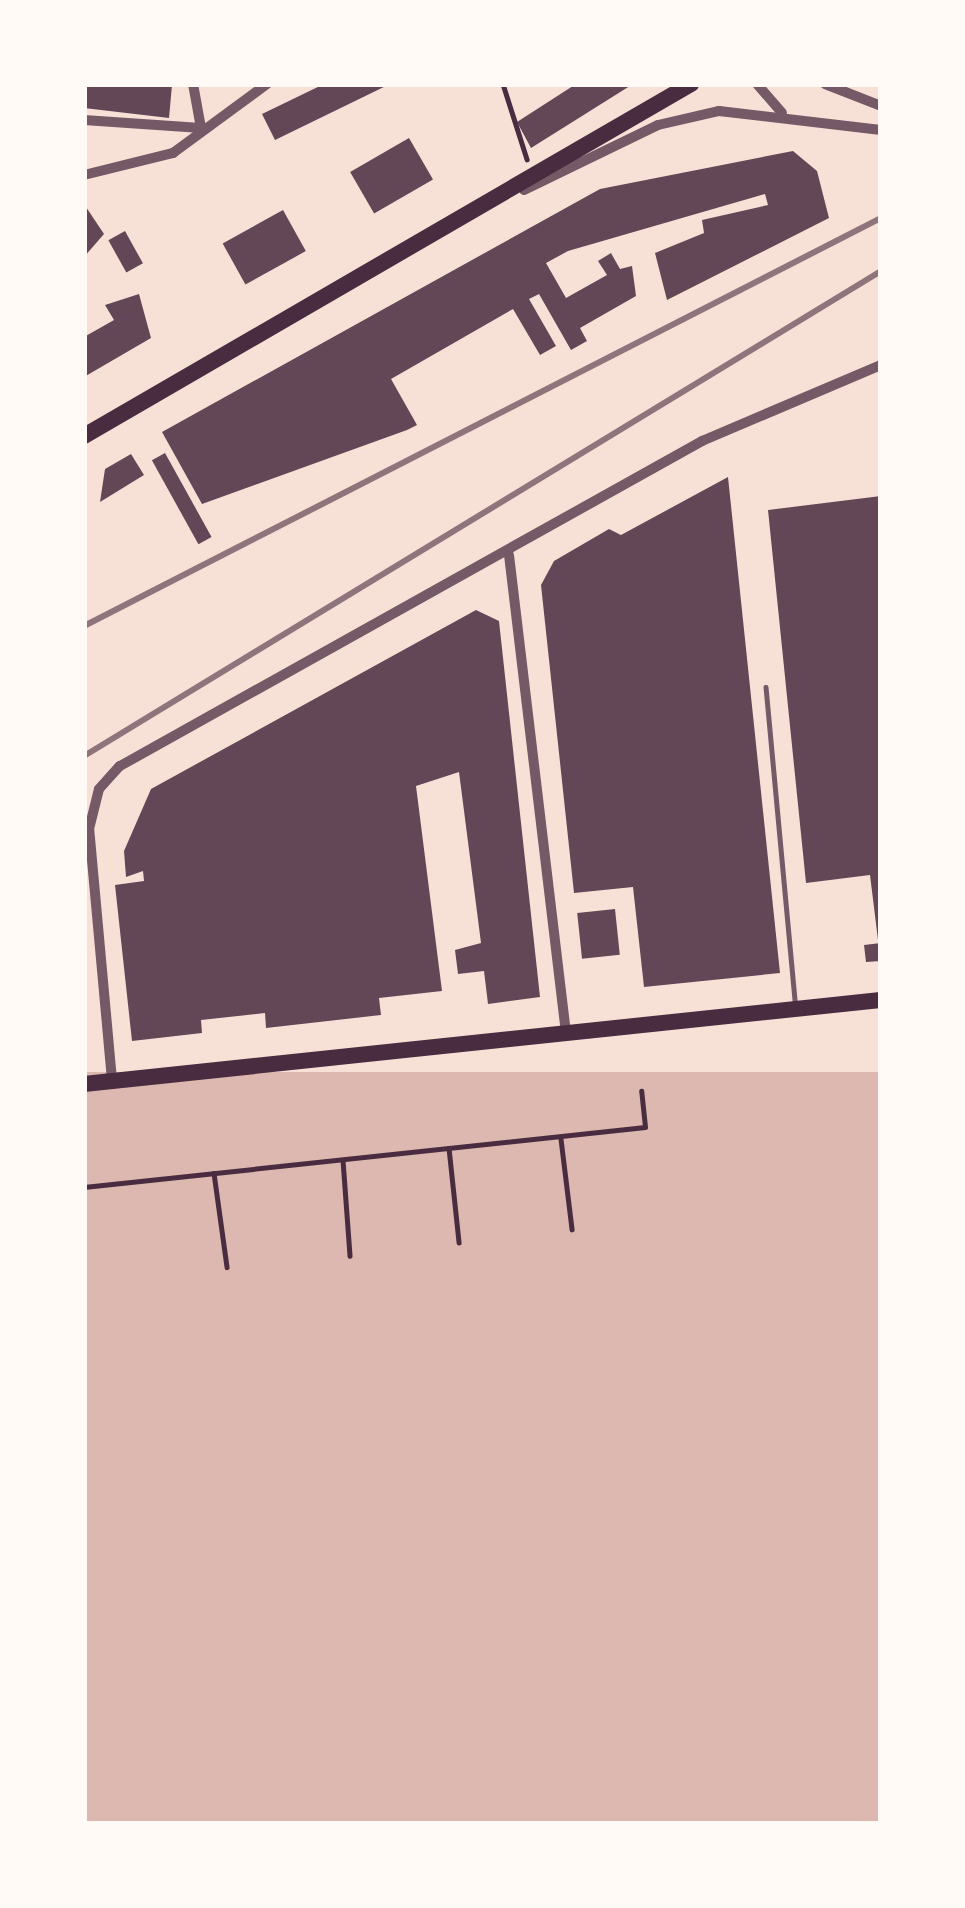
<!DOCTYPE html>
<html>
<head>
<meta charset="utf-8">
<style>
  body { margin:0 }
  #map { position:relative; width:965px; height:1908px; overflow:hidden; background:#f7e1d7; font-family:"Noto Sans",sans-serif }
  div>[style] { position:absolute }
  .water>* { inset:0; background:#dcb8b0; transform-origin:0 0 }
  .building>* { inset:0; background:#644757; transform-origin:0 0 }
  .path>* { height:4.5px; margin:-2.25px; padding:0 2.25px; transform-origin:2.25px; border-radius:2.25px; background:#4a2c40 }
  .service>* { height:4.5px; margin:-2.25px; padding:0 2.25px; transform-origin:2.25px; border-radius:2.25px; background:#755966 }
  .minor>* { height:10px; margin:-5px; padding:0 5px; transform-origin:5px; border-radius:5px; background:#755966 }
  .primary>* { height:16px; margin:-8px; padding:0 8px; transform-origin:8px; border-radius:8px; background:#4a2c40 }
  .trunk>* { height:16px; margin:-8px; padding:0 8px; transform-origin:8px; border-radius:8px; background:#4a2c40 }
  .rail>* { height:6px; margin:-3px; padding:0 3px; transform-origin:3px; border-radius:3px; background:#8f747c }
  span { translate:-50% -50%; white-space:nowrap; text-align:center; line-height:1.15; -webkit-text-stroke:9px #fffaf5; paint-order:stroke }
  .frame { position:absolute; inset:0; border:87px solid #fffaf5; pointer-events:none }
</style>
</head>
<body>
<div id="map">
  <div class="water">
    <i style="left:881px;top:1072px;width:752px;height:802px;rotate:90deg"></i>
  </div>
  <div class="building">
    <i style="clip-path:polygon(85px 84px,172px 85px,169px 118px,84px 108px)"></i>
    <i style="clip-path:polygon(324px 84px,390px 84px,275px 140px,262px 114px)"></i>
    <i style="clip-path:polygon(576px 84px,633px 84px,531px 148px,517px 122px)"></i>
    <i style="left:409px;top:138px;width:48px;height:68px;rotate:60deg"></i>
    <i style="clip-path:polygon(793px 151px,817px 171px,829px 218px,667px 300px,655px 253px,704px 233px,702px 220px,768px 205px,765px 194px,568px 251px,546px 263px,566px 298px,607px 275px,598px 261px,611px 253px,620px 269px,632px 266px,636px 296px,580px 328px,587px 341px,571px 350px,539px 294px,529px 299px,556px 346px,540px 355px,513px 309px,391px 379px,417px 425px,407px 430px,202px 504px,162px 432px,600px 189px)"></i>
    <i style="clip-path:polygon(84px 204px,104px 234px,84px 257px)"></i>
    <i style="left:283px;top:210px;width:47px;height:69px;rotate:61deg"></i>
    <i style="left:125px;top:231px;width:37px;height:19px;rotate:61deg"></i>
    <i style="clip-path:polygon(139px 294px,151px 338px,84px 377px,84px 337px,114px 320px,105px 305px)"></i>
    <i style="left:165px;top:453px;width:96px;height:15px;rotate:61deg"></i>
    <i style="clip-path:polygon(131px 454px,144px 475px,100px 502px,105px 469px)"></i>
    <i style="clip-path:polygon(728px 477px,780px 973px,644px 987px,633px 887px,574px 893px,541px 585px,554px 561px,609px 529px,621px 535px)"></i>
    <i style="clip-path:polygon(881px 496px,881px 940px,878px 940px,870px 875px,806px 883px,768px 510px)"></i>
    <i style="clip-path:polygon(476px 610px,499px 621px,540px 997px,488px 1004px,484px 971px,458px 974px,455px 950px,481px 943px,459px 772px,416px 786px,442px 991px,379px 998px,381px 1015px,266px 1028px,265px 1013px,238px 1016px,201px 1020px,202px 1033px,132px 1041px,115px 885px,144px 881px,143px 871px,126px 877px,124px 851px,151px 789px)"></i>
    <i style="left:615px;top:909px;width:46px;height:38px;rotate:84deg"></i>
    <i style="clip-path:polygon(881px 943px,881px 961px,866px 962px,864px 945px)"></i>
  </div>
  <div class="path">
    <i style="left:503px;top:84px;width:79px;rotate:72.3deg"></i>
    <i style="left:561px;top:1139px;width:91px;rotate:83deg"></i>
    <i style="left:449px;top:1148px;width:95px;rotate:83.9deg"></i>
    <i style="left:343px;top:1160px;width:96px;rotate:85.8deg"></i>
    <i style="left:214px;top:1173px;width:95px;rotate:82.1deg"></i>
    <i style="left:84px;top:1187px;width:564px;rotate:-6.1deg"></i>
    <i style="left:645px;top:1127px;width:36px;rotate:-96deg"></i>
  </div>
  <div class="service">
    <i style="left:766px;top:687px;width:316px;rotate:84.7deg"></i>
  </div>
  <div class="minor">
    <i style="left:757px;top:84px;width:38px;rotate:49deg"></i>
    <i style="left:825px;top:84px;width:60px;rotate:21.4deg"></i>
    <i style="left:84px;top:120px;width:117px;rotate:3.9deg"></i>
    <i style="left:201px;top:128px;width:45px;rotate:-100.3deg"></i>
    <i style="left:84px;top:175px;width:92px;rotate:-13.9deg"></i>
    <i style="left:173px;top:153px;width:117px;rotate:-36.3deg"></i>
    <i style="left:524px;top:190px;width:149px;rotate:-25.9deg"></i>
    <i style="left:658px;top:125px;width:63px;rotate:-12.9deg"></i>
    <i style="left:719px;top:111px;width:163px;rotate:6.7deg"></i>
    <i style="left:509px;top:555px;width:479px;rotate:83.2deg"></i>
    <i style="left:112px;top:1080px;width:252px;rotate:-95.2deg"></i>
    <i style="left:89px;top:829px;width:41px;rotate:-76deg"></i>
    <i style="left:99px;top:789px;width:31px;rotate:-48deg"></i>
    <i style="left:120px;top:766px;width:667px;rotate:-29.18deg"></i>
    <i style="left:702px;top:441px;width:194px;rotate:-23deg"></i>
  </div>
  <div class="primary">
    <i style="left:84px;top:436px;width:702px;rotate:-30.11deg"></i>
  </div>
  <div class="trunk">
    <i style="left:84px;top:1084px;width:801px;rotate:-6.02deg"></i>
  </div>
  <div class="rail">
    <i style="left:84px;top:626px;width:895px;rotate:-27.11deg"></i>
    <i style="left:84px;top:756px;width:933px;rotate:-31.32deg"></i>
  </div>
  <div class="frame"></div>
</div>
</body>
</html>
